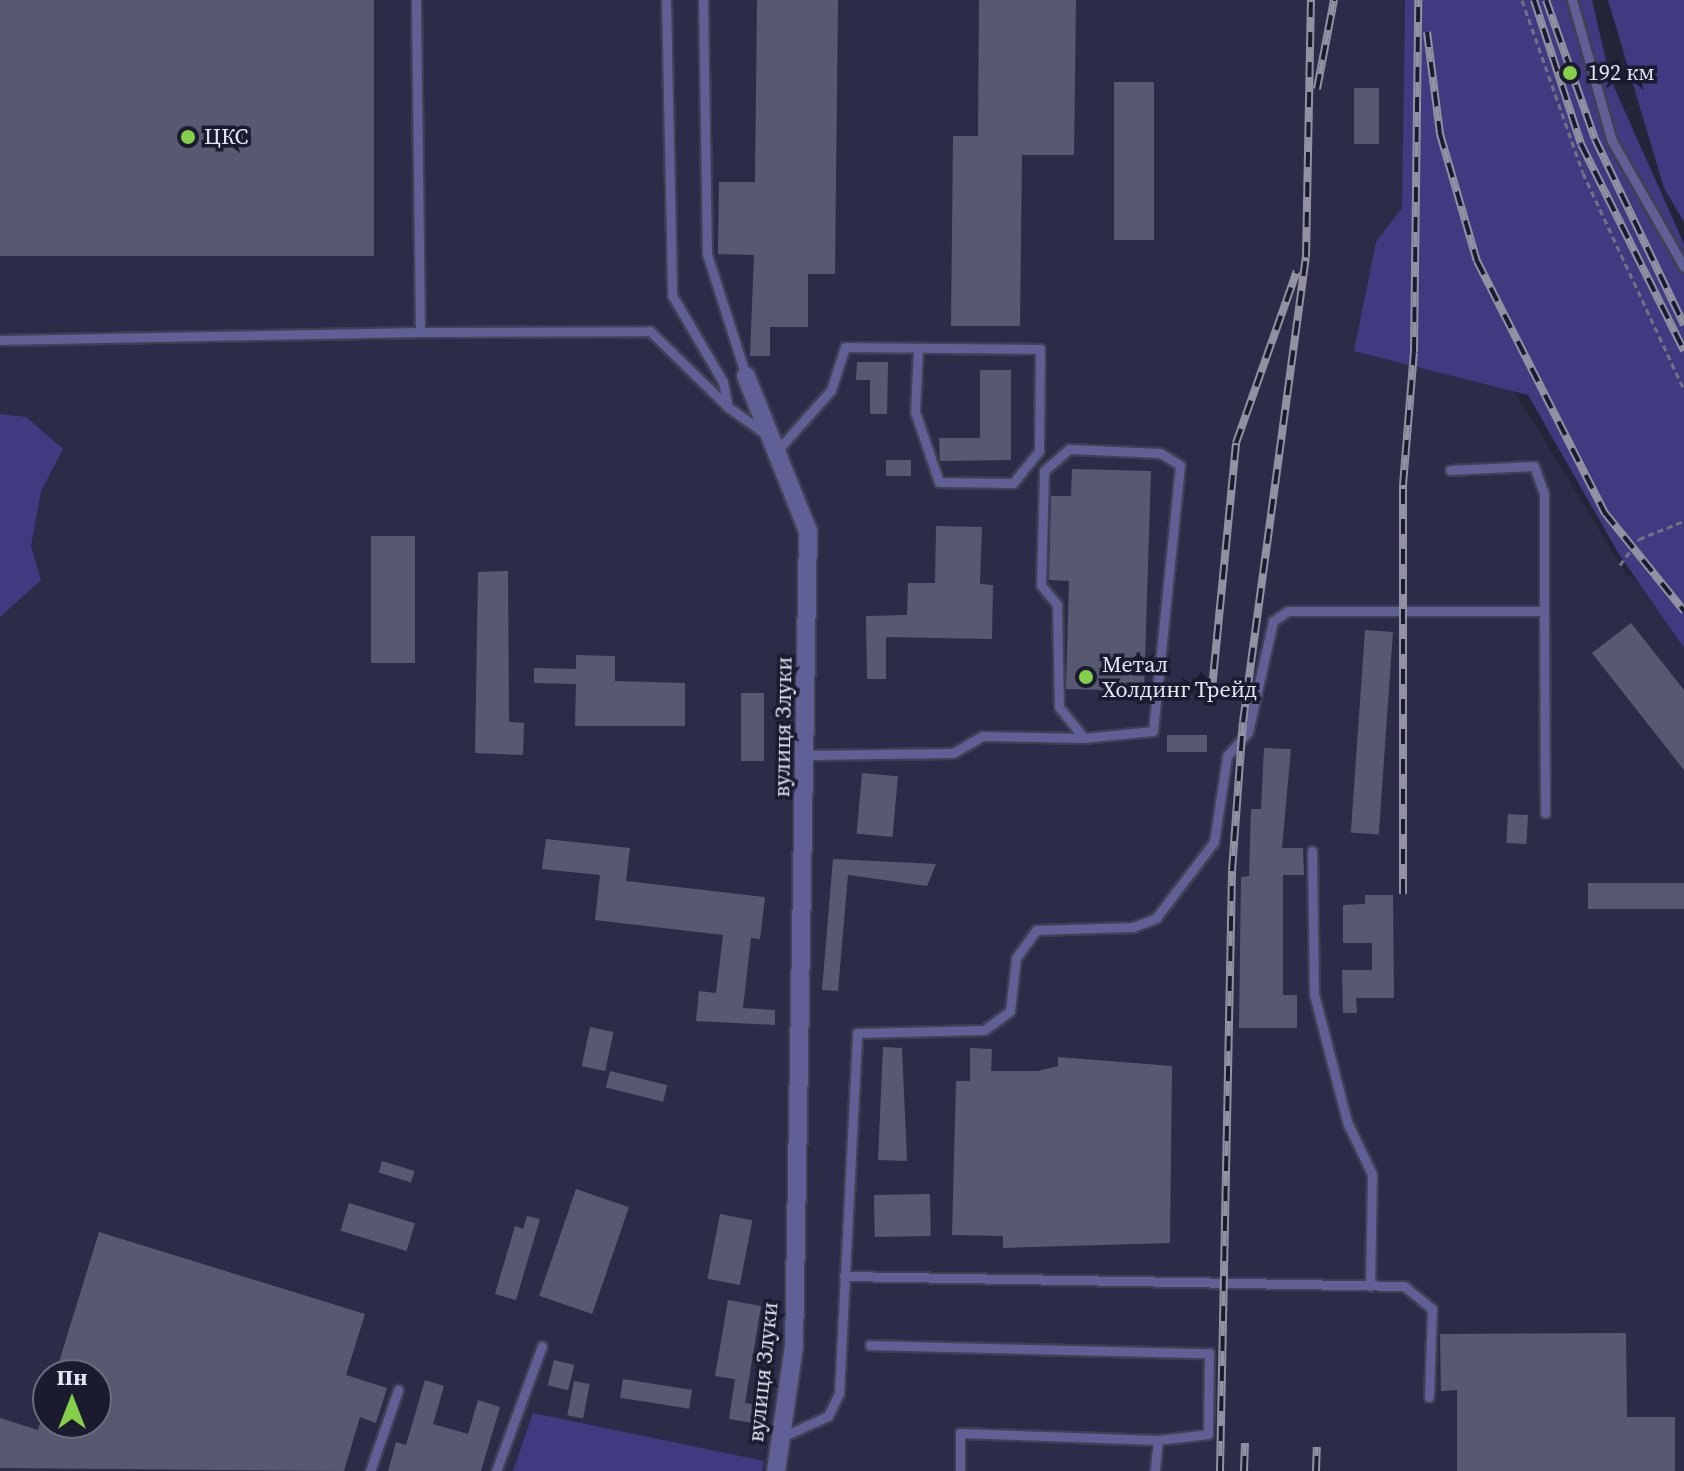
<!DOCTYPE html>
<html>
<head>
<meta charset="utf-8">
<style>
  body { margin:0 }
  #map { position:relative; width:1684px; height:1471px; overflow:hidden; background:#25253a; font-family:"Source Serif 4",serif }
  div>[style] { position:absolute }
  .built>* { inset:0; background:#2c2c48 }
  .green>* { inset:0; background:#403a81 }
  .building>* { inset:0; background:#585971; transform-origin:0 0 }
  .path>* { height:3px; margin-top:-1.5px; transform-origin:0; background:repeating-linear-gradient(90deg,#727284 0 6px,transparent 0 10px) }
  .roads { filter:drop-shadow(2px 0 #404054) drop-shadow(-2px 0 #404054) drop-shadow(0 2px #404054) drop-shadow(0 -2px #404054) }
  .lane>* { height:9px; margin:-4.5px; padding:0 4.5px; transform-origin:4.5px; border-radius:4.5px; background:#616096 }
  .street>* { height:18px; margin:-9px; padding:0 9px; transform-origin:9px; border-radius:9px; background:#616096 }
  .rail>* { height:8px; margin-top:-4px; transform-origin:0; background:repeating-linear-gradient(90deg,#1b1b30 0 15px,#9191a2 0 30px); box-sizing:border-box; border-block:2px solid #9191a2 }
  .dots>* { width:22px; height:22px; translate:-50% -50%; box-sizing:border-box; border:4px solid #1b1b30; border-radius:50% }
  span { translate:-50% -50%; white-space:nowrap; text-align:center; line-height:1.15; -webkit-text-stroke:7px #1b1b30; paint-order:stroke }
  .poi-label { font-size:22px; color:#e5e6f4 }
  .left { translate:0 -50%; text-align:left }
  .street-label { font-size:22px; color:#e5e6f4 }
  .north { position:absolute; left:32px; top:1359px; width:80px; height:80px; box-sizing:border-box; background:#1b1b30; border:2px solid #6c6c7e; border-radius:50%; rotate:0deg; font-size:22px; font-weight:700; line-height:32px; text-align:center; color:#e5e6f4 }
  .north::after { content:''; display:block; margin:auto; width:28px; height:36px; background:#86cf4b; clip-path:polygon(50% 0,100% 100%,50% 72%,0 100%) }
</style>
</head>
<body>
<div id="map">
  <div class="built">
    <i style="clip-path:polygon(evenodd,0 0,1405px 0,1402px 208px,1389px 235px,1505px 376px,1626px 574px,1684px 612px,1684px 1471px,0 1471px,0 0,48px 1375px,96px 1375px,96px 1423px,48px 1423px,48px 1375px)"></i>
  </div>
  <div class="green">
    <i style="clip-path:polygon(1405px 0,1592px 0,1610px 78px,1684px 244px,1684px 648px,1619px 554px,1528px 395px,1354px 351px,1376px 242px,1402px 208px)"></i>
    <i style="clip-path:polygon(1608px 0,1684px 0,1684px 222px,1664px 188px)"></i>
    <i style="clip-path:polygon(0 414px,26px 417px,63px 449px,41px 491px,31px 546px,41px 580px,0 617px)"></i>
    <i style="clip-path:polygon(533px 1413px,764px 1461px,762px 1471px,513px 1471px)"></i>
  </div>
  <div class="building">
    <i style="left:0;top:0;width:374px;height:256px"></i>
    <i style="clip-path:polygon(757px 0,838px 0,835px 274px,808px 274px,808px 327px,770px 327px,770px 356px,750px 356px,754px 255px,718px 254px,719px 182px,755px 182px)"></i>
    <i style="clip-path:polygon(979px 0,1076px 0,1074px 155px,1022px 155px,1020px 326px,951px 326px,953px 136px,978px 136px)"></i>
    <i style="left:1114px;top:82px;width:40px;height:158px"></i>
    <i style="left:1354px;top:88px;width:25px;height:56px"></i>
    <i style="clip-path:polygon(857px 362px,888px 362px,887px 414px,870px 414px,870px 380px,856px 380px)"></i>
    <i style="clip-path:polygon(980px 370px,1011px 370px,1011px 460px,940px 461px,939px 438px,980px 438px)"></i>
    <i style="left:911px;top:460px;width:16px;height:25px;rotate:90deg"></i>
    <i style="clip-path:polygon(1072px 469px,1151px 471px,1144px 691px,1066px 689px,1069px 581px,1049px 580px,1051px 496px,1071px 496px)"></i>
    <i style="clip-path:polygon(936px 526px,982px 527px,980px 584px,993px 585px,992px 639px,886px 637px,886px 679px,867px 679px,866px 616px,907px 615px,908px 583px,935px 583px)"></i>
    <i style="left:371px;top:536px;width:44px;height:127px"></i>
    <i style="clip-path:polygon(508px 571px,509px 722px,524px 723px,523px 755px,475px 753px,478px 572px)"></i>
    <i style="clip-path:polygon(1631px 623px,1684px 690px,1684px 770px,1592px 653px)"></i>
    <i style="left:1365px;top:630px;width:28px;height:203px;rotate:4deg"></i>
    <i style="clip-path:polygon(576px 655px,615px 656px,615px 681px,685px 683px,685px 726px,575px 726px,576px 684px,534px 683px,534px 668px,576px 669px)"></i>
    <i style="left:741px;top:693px;width:23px;height:68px"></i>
    <i style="left:1167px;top:735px;width:40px;height:17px"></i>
    <i style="clip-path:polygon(1264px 748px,1291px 749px,1282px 848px,1303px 848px,1304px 875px,1283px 875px,1283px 995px,1297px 995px,1297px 1028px,1239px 1028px,1241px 877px,1249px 876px,1251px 809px,1261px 809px)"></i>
    <i style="left:862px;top:773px;width:36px;height:61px;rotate:5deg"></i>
    <i style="left:1508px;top:814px;width:20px;height:29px;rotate:3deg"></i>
    <i style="clip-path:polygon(546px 839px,630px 848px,626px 881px,765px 897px,760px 939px,751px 938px,743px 1008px,775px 1010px,775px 1025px,696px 1021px,699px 991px,716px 993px,723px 935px,595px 920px,600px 875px,542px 869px)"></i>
    <i style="clip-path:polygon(833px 859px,936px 864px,927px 886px,848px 875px,838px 991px,822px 990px)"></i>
    <i style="left:1684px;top:883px;width:26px;height:96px;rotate:90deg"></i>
    <i style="clip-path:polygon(1365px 895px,1393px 895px,1394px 998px,1356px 998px,1357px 1013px,1343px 1013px,1342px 970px,1372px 970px,1372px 943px,1343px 943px,1343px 905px,1365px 904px)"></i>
    <i style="left:590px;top:1027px;width:24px;height:40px;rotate:12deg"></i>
    <i style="clip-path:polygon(883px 1047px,902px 1048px,907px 1161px,878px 1160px)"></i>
    <i style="clip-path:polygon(970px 1048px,992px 1049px,991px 1071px,1038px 1071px,1058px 1066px,1058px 1057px,1172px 1066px,1170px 1243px,1003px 1248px,1003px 1236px,952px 1235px,956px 1081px,970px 1081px)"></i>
    <i style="left:610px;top:1071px;width:59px;height:17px;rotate:14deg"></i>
    <i style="left:382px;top:1161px;width:34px;height:12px;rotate:17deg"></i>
    <i style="left:576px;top:1189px;width:56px;height:113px;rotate:19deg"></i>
    <i style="left:930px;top:1194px;width:42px;height:56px;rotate:89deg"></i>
    <i style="left:349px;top:1203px;width:69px;height:29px;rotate:17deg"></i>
    <i style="left:720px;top:1214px;width:33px;height:66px;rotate:11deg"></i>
    <i style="clip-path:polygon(527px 1216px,540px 1219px,516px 1300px,495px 1294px,515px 1226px,523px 1229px)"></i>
    <i style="clip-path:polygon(99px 1232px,365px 1314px,346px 1375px,387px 1388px,376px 1423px,360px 1417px,344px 1471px,0 1468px,0 1418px,38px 1430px,40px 1423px,96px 1423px,96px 1375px,55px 1375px)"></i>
    <i style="clip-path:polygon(728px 1300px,761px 1306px,745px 1403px,769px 1407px,766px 1425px,729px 1419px,735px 1379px,715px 1376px)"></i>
    <i style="clip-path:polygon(1626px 1333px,1627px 1417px,1675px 1417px,1675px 1471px,1457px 1471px,1457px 1390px,1441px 1391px,1440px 1334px)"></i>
    <i style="left:554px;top:1360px;width:21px;height:26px;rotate:14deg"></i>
    <i style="left:623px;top:1379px;width:70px;height:19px;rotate:9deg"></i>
    <i style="clip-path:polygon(425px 1380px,444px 1386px,433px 1424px,468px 1434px,478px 1400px,500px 1407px,481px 1471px,388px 1471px,396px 1442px,406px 1445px)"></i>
    <i style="left:574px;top:1381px;width:16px;height:35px;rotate:11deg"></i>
  </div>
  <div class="path">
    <i style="left:1522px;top:0;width:183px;rotate:70.6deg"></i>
    <i style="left:1583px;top:173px;width:239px;rotate:65deg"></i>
    <i style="left:1620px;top:565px;width:32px;rotate:-54deg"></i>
    <i style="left:1639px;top:539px;width:48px;rotate:-21.8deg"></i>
  </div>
  <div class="roads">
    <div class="lane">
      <i style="left:666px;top:0;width:295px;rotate:88.8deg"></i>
      <i style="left:672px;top:295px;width:101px;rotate:59.6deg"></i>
      <i style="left:723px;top:382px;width:25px;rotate:79deg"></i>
      <i style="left:728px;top:407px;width:44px;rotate:35.8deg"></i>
      <i style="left:703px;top:0;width:254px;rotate:89.1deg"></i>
      <i style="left:707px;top:254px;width:128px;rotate:72.3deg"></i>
      <i style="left:1572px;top:0;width:147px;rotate:74.2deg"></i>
      <i style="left:1612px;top:141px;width:145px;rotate:60.3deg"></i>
      <i style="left:420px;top:332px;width:230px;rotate:-0.2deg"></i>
      <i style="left:650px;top:331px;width:109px;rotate:44.3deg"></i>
      <i style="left:0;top:340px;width:420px;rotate:-1.1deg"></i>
      <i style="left:420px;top:332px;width:332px;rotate:-90.7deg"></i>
      <i style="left:776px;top:452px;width:83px;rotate:-48.4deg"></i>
      <i style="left:831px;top:390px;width:45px;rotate:-72deg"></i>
      <i style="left:845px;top:347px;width:195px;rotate:0.6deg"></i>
      <i style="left:1040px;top:349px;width:102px;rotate:90.6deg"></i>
      <i style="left:1039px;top:451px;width:41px;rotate:129.1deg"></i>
      <i style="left:1013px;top:483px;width:74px;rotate:-179.2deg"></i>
      <i style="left:939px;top:482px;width:74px;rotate:-108.9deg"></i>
      <i style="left:915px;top:412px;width:63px;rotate:-87.3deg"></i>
      <i style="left:1450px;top:470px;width:84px;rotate:-2.7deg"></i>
      <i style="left:1534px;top:466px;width:30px;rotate:70deg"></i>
      <i style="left:1544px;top:494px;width:117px;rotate:90deg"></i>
      <i style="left:807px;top:755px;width:146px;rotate:-0.8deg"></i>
      <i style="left:953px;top:753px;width:34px;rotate:-30deg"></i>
      <i style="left:983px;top:736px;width:101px;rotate:1.1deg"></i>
      <i style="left:1084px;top:738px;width:69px;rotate:-5.8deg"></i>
      <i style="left:1153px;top:731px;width:267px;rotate:-84.2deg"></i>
      <i style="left:1180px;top:465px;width:23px;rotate:-149deg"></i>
      <i style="left:1160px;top:453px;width:91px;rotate:-177.5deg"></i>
      <i style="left:1069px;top:449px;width:33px;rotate:139deg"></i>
      <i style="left:1044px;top:471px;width:114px;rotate:91.5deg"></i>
      <i style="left:1041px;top:585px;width:26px;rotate:51deg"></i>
      <i style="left:1057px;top:605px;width:102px;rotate:88.9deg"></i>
      <i style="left:1059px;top:707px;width:40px;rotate:51deg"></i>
      <i style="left:1312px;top:851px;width:143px;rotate:89.2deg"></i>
      <i style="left:1314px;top:994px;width:132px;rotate:75.5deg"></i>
      <i style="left:1347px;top:1122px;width:58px;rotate:64.3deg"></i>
      <i style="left:1372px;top:1174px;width:112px;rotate:91deg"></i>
      <i style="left:844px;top:1276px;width:560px;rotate:1.02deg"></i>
      <i style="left:1404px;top:1286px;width:36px;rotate:39deg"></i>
      <i style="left:1432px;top:1309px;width:88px;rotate:92deg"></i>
      <i style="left:870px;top:1345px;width:339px;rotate:1.4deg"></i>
      <i style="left:1209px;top:1353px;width:81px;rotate:90.7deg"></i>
      <i style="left:1208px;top:1434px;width:50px;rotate:173.2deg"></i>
      <i style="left:784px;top:1436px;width:48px;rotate:-24.4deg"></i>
      <i style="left:828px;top:1416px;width:25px;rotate:-64deg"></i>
      <i style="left:839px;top:1393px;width:360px;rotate:-87.1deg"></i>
      <i style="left:857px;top:1033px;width:127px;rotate:-1.4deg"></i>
      <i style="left:984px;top:1030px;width:32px;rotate:-36deg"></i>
      <i style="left:1010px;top:1011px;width:53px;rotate:-83.5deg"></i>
      <i style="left:1016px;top:958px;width:34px;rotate:-54deg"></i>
      <i style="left:1036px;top:930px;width:97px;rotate:-1.8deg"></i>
      <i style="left:1133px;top:927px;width:25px;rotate:-21deg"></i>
      <i style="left:1156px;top:918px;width:96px;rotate:-52.7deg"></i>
      <i style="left:1214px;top:842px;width:87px;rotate:-81.4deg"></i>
      <i style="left:1227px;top:756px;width:32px;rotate:-49deg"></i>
      <i style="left:1248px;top:732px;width:114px;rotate:-77.3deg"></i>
      <i style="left:1273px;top:621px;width:18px;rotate:-34deg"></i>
      <i style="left:1288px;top:611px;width:256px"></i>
      <i style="left:1544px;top:611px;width:202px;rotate:89.7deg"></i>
      <i style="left:370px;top:1471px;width:86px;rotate:-70.9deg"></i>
      <i style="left:496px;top:1471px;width:133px;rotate:-69.8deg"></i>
      <i style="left:960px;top:1471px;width:38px;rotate:-90deg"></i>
      <i style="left:960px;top:1433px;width:198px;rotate:2deg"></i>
      <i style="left:1158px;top:1440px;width:31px;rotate:96deg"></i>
    </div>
    <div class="street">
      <i style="left:746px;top:376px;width:167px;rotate:68.2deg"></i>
      <i style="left:808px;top:531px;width:815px;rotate:90.98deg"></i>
      <i style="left:794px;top:1346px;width:126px;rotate:98.2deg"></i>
    </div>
  </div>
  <div class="rail">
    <i style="left:1534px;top:0;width:151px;rotate:71.9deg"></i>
    <i style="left:1581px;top:144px;width:231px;rotate:63.5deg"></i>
    <i style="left:1546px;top:0;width:147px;rotate:70.6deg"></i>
    <i style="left:1595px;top:139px;width:206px;rotate:64.4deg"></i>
    <i style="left:1427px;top:32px;width:103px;rotate:82.7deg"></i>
    <i style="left:1440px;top:134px;width:132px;rotate:73.8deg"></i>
    <i style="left:1477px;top:261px;width:283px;rotate:63.1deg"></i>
    <i style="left:1605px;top:513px;width:126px;rotate:51.1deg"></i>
    <i style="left:1317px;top:89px;width:91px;rotate:-79.2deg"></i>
    <i style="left:1211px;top:699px;width:257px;rotate:-84.4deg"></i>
    <i style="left:1236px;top:443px;width:182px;rotate:-70.5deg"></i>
    <i style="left:1403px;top:894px;width:409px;rotate:-90deg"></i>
    <i style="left:1403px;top:485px;width:133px;rotate:-85.3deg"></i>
    <i style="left:1414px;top:352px;width:352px;rotate:-89.3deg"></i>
    <i style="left:1220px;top:1471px;width:600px;rotate:-88.85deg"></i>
    <i style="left:1232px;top:871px;width:149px;rotate:-85.8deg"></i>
    <i style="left:1243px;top:722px;width:469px;rotate:-82.3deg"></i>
    <i style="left:1306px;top:257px;width:257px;rotate:-88.9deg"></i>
    <i style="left:1244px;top:1471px;width:28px;rotate:-88deg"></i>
    <i style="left:1316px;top:1471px;width:24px;rotate:-88deg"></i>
  </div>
  <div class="dots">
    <i style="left:1570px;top:73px;background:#86cf4b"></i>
    <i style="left:188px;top:137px;background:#86cf4b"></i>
    <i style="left:1086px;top:677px;background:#86cf4b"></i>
  </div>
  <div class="poi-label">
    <span class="left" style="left:1588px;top:73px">192 км</span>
    <span class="left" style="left:204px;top:137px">ЦКС</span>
    <span class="left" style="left:1102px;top:677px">Метал<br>Холдинг Трейд</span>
  </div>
  <div class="street-label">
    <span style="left:783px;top:727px;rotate:-89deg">вулиця Злуки</span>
    <span style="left:763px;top:1372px;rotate:-84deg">вулиця Злуки</span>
  </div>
  <div class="north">Пн</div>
</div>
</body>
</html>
